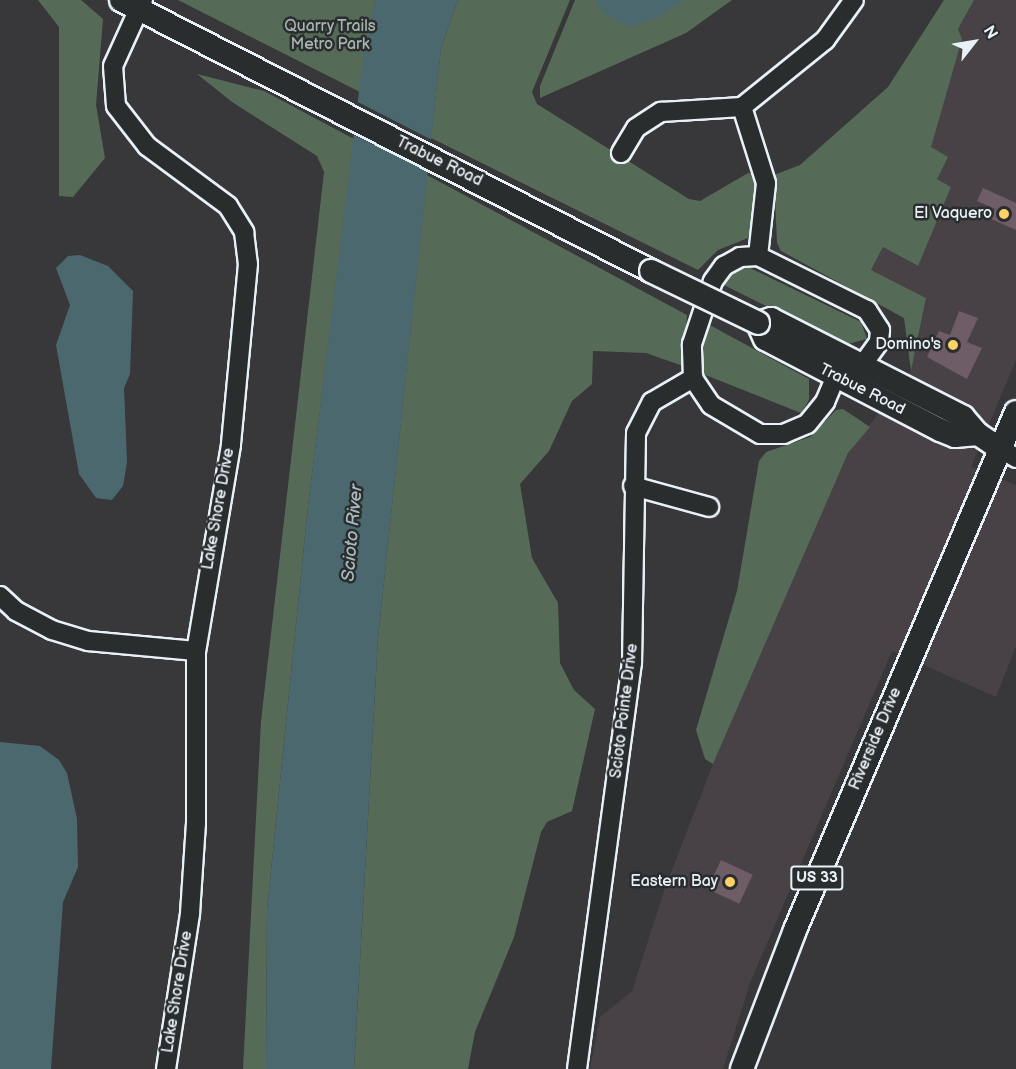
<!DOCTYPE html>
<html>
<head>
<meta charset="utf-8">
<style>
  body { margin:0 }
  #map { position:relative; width:1016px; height:1069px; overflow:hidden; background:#383739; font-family:"Balsamiq Sans",sans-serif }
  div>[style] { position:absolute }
  .built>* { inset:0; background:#484247 }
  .green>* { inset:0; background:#556b57 }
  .water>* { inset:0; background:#4b686f }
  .pier>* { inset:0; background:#383739 }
  .building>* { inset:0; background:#6e5d67; transform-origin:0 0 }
  .roads { filter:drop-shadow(2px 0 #e8f1f8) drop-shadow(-2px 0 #e8f1f8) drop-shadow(0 2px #e8f1f8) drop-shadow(0 -2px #e8f1f8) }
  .minor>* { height:18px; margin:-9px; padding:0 9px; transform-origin:9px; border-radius:9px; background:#2a2d2e }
  .major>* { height:22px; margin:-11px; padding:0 11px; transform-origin:11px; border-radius:11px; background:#2a2d2e }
  .bridges { filter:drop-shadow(2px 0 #e8f1f8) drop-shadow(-2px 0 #e8f1f8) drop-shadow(0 2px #e8f1f8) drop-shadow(0 -2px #e8f1f8) }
  .major-bridge>* { height:22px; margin:-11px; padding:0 11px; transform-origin:11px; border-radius:11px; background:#2a2d2e }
  .dots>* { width:16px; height:16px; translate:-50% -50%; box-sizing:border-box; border:3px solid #2a2d2e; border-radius:50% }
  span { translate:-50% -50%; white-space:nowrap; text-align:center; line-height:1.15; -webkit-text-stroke:5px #2a2d2e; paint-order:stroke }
  .shield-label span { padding:2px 4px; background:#2a2d2e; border:2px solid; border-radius:4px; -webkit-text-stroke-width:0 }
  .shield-label { font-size:15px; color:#e8f1f8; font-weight:700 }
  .park-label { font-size:16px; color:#a6b5b0 }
  .street-label { font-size:16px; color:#e8f1f8 }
  .poi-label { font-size:16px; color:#e8f1f8 }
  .right { translate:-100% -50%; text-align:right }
  .water-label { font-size:18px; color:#a9bac1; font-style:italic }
  .north { position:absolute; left:944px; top:12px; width:60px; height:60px; -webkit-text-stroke:4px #2a2d2e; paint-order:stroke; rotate:59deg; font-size:16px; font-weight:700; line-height:24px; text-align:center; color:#e8f1f8 }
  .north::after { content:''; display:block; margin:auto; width:21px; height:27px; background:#e8f1f8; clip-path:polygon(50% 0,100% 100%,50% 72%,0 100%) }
</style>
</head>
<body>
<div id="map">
  <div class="built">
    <i style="clip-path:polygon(974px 0,1016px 0,1016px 360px,971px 467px,1016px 485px,1016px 646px,996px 697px,892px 651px,750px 983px,723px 1069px,590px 1069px,600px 1017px,632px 991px,665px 888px,713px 764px,848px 453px,911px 371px,926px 298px,871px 270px,883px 247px,917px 266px,951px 187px,937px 179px,930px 147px,962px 39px,958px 29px)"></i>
  </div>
  <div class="green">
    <i style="clip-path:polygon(38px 0,81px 0,103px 19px,96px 105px,105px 158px,73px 197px,59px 196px,59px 27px)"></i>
    <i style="clip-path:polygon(178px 0,375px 0,360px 92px)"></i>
    <i style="clip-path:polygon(458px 0,570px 0,532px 92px,537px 104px,689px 199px,700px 201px,748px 173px,755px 174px,760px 205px,748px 238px,718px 250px,698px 270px,431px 138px,441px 48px)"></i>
    <i style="clip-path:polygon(575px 0,732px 0,686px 33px,540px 98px,540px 86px)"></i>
    <i style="clip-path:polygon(944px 0,974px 0,958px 29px,962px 39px,931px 147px,948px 157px,937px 179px,951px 187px,918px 266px,883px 247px,871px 270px,926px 298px,911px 371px,904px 318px,781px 251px,777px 243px,774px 175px,800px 165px,888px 87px)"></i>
    <i style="clip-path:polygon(197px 74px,264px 91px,354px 139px,308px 506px,267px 910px,266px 1069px,243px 1069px,261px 721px,324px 172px,317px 156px,232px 102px)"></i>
    <i style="clip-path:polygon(427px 175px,687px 315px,683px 366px,646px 353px,593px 351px,592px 384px,572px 401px,549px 451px,520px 484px,532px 558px,558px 603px,560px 663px,574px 690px,595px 709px,572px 811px,547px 822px,541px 832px,514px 937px,475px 1032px,468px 1069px,354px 1069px,378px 638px)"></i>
    <i style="clip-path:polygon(746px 266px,861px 322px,867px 339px,844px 345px,720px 283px,735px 269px)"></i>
    <i style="clip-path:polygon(706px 323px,809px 379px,809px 400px,801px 413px,703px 374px,700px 361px)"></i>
    <i style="clip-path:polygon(843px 409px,870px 427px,848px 453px,713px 764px,705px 759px,696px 730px,737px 591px,759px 461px,766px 452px,810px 437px,836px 410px)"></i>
  </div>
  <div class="water">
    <i style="clip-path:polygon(375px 0,458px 0,441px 48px,378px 638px,354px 1069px,266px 1069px,267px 910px,308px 506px,365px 43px)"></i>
    <i style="clip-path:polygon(595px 0,684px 0,658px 17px,630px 27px,603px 13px)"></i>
    <i style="clip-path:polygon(80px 255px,108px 266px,133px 291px,130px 374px,124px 388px,127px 462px,123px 486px,112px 500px,96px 498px,79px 474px,56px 345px,70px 305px,56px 268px,68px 256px)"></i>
    <i style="clip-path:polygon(0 742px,40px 746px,59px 760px,67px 773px,77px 819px,78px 867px,63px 902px,51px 1069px,0 1069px)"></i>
  </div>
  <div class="pier">
    <i style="clip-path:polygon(356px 101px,434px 141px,431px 173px,352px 134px)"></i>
  </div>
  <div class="building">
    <i style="clip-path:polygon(983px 188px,1016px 203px,1016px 230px,991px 219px,995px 209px,977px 201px)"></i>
    <i style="clip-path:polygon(959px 311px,978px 318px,967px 342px,982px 348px,967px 379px,927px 357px,939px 331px,950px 335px)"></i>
    <i style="left:721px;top:860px;width:35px;height:32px;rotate:25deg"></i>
  </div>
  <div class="roads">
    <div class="minor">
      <i style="left:143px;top:0;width:72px;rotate:114.4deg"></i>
      <i style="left:113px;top:66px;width:40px;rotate:85.7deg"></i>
      <i style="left:116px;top:106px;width:51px;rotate:52.2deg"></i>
      <i style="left:147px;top:146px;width:101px;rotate:36.5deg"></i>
      <i style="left:228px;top:206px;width:31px;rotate:58deg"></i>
      <i style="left:244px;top:232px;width:32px;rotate:83deg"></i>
      <i style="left:248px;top:264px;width:182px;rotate:95.4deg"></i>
      <i style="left:231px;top:445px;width:209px;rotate:99.6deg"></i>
      <i style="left:196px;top:651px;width:172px;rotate:90deg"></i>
      <i style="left:196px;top:823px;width:91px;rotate:93.8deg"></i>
      <i style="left:190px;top:914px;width:157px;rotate:98.8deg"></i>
      <i style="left:621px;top:153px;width:29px;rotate:-59deg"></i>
      <i style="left:636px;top:128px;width:30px;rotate:-33deg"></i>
      <i style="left:661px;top:112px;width:81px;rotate:-3.5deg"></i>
      <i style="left:758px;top:256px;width:73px;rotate:-83.7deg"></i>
      <i style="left:766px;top:183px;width:80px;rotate:-107.5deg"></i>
      <i style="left:742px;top:107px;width:107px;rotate:-38.9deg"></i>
      <i style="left:825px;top:40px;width:49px;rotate:-54.1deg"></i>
      <i style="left:836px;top:376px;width:28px;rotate:113deg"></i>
      <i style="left:825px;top:402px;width:28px;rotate:129deg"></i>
      <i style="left:807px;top:424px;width:25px;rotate:157deg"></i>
      <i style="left:784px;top:434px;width:24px;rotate:180deg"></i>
      <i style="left:760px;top:434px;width:57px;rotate:-149.4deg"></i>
      <i style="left:711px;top:405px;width:32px;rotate:-124deg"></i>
      <i style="left:693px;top:378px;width:34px;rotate:-92deg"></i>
      <i style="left:692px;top:344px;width:66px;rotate:-71.6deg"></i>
      <i style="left:713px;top:281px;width:19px;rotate:-54deg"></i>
      <i style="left:724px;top:266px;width:18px;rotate:-29deg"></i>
      <i style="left:740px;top:257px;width:18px;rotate:-3deg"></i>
      <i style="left:758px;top:256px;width:122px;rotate:26.4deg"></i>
      <i style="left:867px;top:310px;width:24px;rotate:57deg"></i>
      <i style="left:880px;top:330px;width:12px;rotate:95deg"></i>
      <i style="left:879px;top:342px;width:29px;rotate:126deg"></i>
      <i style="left:999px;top:448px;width:20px;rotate:30deg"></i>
      <i style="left:633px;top:486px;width:79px;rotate:15.4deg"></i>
      <i style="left:0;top:596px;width:22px;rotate:43deg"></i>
      <i style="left:16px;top:611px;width:41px;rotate:27.8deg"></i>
      <i style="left:52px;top:630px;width:38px;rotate:17deg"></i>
      <i style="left:88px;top:641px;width:108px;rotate:5.3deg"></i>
      <i style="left:577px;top:1069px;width:410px;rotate:-82.3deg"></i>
      <i style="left:632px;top:663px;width:230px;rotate:-89deg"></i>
      <i style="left:636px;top:433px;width:35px;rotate:-63deg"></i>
      <i style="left:652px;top:402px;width:48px;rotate:-30.3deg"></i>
    </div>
    <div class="major">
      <i style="left:121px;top:0;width:595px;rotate:27.08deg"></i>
      <i style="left:978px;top:434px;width:23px;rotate:175deg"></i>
      <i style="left:955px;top:436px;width:16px;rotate:-158deg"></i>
      <i style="left:940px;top:430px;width:197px;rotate:-152.5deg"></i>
      <i style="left:765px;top:339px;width:17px;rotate:-114deg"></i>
      <i style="left:758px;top:323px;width:14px;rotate:-17deg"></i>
      <i style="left:771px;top:319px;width:216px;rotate:27deg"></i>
      <i style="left:963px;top:417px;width:23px;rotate:49deg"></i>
      <i style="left:978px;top:434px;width:25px;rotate:34deg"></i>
      <i style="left:742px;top:1069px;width:149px;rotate:-69.1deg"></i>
      <i style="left:795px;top:930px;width:563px;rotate:-66.89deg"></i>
    </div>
  </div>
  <div class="bridges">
    <div class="major-bridge">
      <i style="left:651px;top:271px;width:119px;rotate:25.9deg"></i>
    </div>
  </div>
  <div class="dots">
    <i style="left:1004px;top:214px;background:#ffd166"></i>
    <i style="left:953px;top:345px;background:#ffd166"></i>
    <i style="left:730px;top:882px;background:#ffd166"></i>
  </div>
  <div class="shield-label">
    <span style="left:817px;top:878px">US 33</span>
  </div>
  <div class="park-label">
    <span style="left:330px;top:36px">Quarry Trails<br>Metro Park</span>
  </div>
  <div class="street-label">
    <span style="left:439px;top:162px;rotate:26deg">Trabue Road</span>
    <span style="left:862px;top:390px;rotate:27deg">Trabue Road</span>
    <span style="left:219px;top:509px;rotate:-80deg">Lake Shore Drive</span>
    <span style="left:625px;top:711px;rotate:-83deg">Scioto Pointe Drive</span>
    <span style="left:876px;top:739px;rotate:-67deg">Riverside Drive</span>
    <span style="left:178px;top:992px;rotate:-81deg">Lake Shore Drive</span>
  </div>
  <div class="poi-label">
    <span class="right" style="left:992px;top:214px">El Vaquero</span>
    <span class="right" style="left:941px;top:345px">Domino's</span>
    <span class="right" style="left:718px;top:882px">Eastern Bay</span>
  </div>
  <div class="water-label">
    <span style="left:353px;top:533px;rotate:-85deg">Scioto River</span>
  </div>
  <div class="north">N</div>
</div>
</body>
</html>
